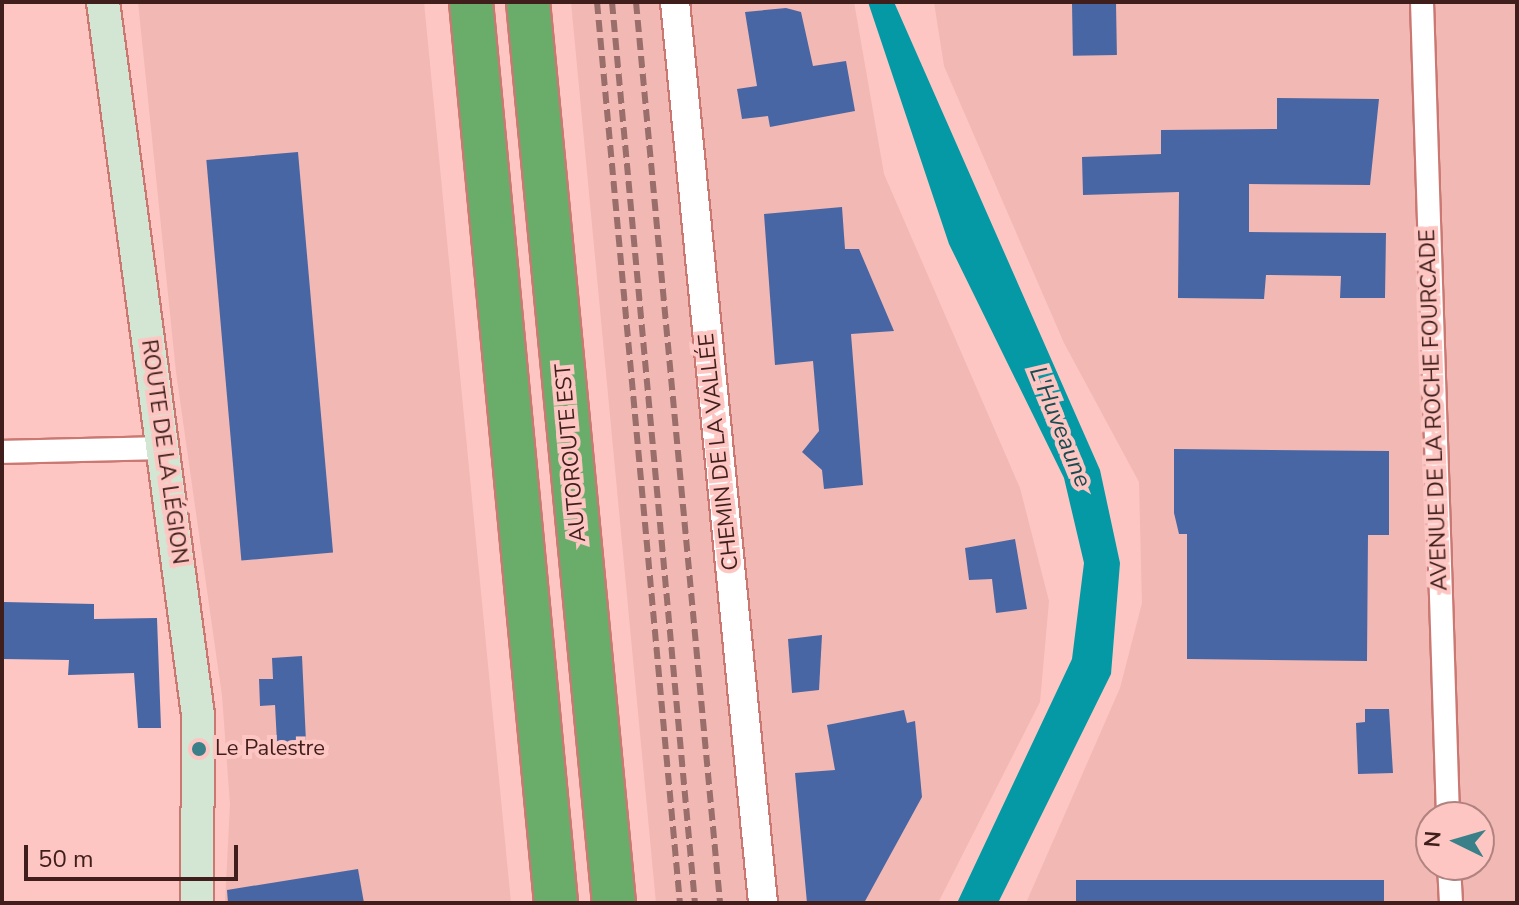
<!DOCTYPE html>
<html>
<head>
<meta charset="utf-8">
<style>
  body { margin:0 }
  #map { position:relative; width:1519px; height:905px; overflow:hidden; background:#fdc6c2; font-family:"Nunito Sans",sans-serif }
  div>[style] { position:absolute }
  .built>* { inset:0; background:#f2b8b3 }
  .water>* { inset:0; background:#0499a5 }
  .building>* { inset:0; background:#4966a4; transform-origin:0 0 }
  .roads { filter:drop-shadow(2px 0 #cb7873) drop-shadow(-2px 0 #cb7873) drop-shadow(0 2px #cb7873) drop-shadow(0 -2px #cb7873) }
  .minor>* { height:22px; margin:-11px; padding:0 11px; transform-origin:11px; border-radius:11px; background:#fff }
  .tertiary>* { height:28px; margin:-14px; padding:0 14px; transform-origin:14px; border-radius:14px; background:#fff }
  .secondary>* { height:32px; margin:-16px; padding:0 16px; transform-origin:16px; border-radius:16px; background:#d2e6d3 }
  .motorway>* { height:42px; margin:-21px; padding:0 21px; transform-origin:21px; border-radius:21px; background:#6aad6b }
  .rail>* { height:6px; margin-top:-3px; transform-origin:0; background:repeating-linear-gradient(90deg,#996e6b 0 12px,transparent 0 18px) }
  .dots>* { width:22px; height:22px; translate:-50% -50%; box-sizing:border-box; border:4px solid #fdc6c2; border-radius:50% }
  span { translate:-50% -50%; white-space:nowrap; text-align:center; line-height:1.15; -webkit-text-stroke:8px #fdc6c2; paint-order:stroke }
  .street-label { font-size:22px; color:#3f1e1c }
  .poi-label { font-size:22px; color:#3f1e1c }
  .left { translate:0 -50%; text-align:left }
  .water-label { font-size:24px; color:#194c51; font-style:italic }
  .frame { position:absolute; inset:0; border:4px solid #3f1e1c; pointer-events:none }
  .north { position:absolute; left:1415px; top:801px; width:80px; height:80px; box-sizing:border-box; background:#fdc6c2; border:2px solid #b18380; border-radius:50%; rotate:275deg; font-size:22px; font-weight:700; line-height:32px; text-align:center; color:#3f1e1c }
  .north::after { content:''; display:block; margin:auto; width:28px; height:36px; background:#398088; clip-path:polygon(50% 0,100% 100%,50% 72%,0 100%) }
  .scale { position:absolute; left:24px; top:845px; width:214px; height:36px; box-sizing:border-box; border:4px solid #3f1e1c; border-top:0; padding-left:10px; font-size:24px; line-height:28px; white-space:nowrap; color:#3f1e1c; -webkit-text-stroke:6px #fdc6c2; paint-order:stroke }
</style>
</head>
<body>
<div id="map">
  <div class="built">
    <i style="clip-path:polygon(138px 2px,424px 2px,511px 903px,225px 903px,230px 804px,222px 696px,176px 372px)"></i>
    <i style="clip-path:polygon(571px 2px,854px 2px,884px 174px,1020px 488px,1049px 601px,1040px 702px,938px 903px,656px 903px)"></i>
    <i style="clip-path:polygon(evenodd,934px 2px,1517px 2px,1517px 903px,1026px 903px,1120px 688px,1142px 603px,1139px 482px,1064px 343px,944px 66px,934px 2px,1431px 817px,1479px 817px,1479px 865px,1431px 865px,1431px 817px)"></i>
  </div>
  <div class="water">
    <i style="clip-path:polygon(868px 2px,894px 2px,1100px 470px,1120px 563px,1111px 674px,998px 903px,957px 903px,1072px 659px,1084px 563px,1064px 478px,949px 244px)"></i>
  </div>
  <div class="building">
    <i style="left:1116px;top:3px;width:52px;height:44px;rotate:89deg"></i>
    <i style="clip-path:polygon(786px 8px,801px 12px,813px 66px,846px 61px,855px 111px,770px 127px,768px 116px,742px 119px,737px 89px,757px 86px,745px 12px)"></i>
    <i style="clip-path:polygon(1277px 98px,1379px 99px,1370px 185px,1249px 184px,1249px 232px,1386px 233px,1385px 298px,1340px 298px,1341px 276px,1266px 275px,1264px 299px,1178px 298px,1179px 192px,1083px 195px,1082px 157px,1161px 154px,1161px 130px,1277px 129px)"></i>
    <i style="left:298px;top:152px;width:402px;height:92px;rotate:85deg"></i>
    <i style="clip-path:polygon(842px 207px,845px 249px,859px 249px,894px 331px,851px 334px,863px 485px,824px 489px,822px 470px,802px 452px,819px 431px,813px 361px,775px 365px,764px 214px)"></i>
    <i style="clip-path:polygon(1174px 449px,1389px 451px,1389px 535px,1368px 535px,1367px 661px,1187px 659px,1187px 534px,1179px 534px,1174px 513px)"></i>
    <i style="clip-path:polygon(1015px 539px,1027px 609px,996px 613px,992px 579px,969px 580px,965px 548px)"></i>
    <i style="clip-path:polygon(4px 602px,94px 604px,94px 619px,157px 618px,161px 728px,138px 728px,134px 673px,68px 675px,69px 660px,2px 659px)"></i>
    <i style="clip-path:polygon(822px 635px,819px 690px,792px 693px,788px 639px)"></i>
    <i style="clip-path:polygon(302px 656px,306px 742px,277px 743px,275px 705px,260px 706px,259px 679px,273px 679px,272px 658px)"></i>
    <i style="clip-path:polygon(1365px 709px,1389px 709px,1393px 773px,1358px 774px,1356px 723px,1365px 722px)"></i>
    <i style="clip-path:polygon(904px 710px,907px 723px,915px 721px,922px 797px,864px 903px,807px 903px,795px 773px,835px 770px,827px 725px)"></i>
    <i style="clip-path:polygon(358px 869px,364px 903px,228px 903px,227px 890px)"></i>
    <i style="left:1076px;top:880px;width:308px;height:23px"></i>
  </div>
  <div class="roads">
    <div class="minor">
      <i style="left:1422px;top:2px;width:815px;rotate:88.17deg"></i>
      <i style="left:2px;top:452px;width:162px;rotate:-1.4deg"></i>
      <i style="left:1449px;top:865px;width:38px;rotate:87deg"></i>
    </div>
    <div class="tertiary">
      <i style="left:675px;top:2px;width:905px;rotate:84.42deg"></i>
    </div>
    <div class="secondary">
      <i style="left:103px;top:2px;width:719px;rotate:82.41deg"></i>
      <i style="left:198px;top:715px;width:188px;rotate:90.3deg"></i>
    </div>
    <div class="motorway">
      <i style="left:471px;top:2px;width:905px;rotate:84.61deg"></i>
      <i style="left:528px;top:2px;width:905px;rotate:84.55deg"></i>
    </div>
  </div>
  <div class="rail">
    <i style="left:597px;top:2px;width:905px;rotate:84.74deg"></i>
    <i style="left:612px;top:2px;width:905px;rotate:84.74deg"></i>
    <i style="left:636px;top:2px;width:905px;rotate:84.67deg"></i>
  </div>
  <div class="dots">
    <i style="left:199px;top:749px;background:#398088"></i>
  </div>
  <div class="street-label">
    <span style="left:1434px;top:410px;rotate:-92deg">AVENUE DE LA ROCHE FOURCADE</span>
    <span style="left:164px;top:452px;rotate:82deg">ROUTE DE LA LÉGION</span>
    <span style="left:719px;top:452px;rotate:-96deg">CHEMIN DE LA VALLÉE</span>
    <span style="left:571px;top:453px;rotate:-95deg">AUTOROUTE EST</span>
  </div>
  <div class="poi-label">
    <span class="left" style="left:215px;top:749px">Le Palestre</span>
  </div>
  <div class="water-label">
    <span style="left:1060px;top:427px;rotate:68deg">L'Huveaune</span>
  </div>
  <div class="frame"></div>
  <div class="north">N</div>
  <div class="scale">50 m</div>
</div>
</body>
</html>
